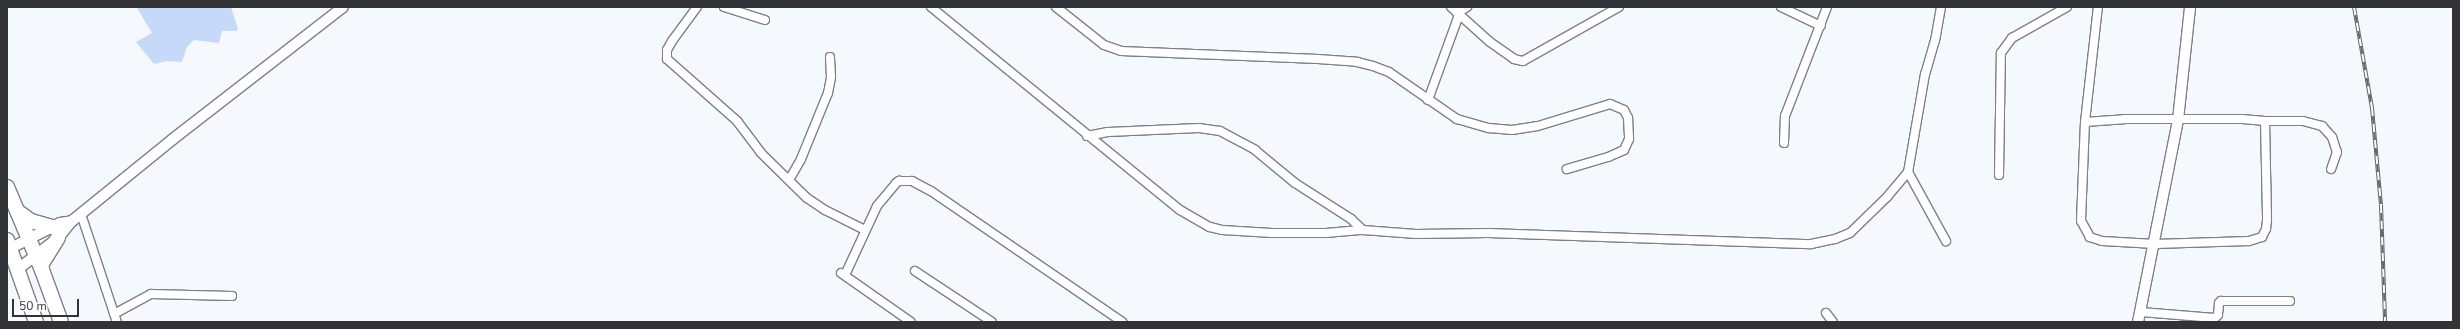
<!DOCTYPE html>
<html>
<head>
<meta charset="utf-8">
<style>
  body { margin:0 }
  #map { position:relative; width:2460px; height:329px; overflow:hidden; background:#f5f8fd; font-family:"Nunito Sans",sans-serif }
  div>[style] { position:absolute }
  .green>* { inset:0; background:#c6d9f8 }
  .roads { filter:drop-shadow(1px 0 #7c8189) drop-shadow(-1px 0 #7c8189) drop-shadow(0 1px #7c8189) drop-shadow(0 -1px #7c8189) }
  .minor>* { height:8px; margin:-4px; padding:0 4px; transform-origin:4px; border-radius:4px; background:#fff }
  .tertiary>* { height:10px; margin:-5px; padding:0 5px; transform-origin:5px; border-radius:5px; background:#fff }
  .trunk>* { height:14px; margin:-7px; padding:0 7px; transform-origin:7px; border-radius:7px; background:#fff }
  .rail>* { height:4px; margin-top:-2px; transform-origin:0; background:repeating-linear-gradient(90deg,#fff 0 8px,#646669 0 16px); box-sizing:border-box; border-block:1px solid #646669 }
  span { translate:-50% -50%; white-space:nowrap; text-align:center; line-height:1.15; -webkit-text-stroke:4px #fff; paint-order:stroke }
  .frame { position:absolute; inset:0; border:8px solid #313336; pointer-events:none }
  .scale { position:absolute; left:12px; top:299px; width:67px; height:18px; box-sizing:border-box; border:2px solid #313336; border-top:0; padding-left:5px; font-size:12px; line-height:14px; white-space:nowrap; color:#313336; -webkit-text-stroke:3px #fff; paint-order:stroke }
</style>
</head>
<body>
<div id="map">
  <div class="green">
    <i style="clip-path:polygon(139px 7px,231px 7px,238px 29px,236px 31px,222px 31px,219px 43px,194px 40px,187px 47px,182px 62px,167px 61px,154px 64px,136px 42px,152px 33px,137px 8px)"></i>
  </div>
  <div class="roads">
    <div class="minor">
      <i style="left:697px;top:7px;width:42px;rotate:126.3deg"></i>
      <i style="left:672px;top:41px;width:10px;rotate:119deg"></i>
      <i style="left:667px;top:50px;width:9px;rotate:90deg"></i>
      <i style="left:667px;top:59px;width:94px;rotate:41.5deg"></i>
      <i style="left:737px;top:121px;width:40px;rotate:53deg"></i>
      <i style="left:761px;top:153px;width:64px;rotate:44.4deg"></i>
      <i style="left:807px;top:198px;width:22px;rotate:34deg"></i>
      <i style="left:825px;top:210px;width:45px;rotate:26.6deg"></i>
      <i style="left:724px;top:7px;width:43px;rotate:17.6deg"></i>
      <i style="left:931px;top:7px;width:321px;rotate:39.2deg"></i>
      <i style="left:1180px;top:210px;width:34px;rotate:30deg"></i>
      <i style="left:1210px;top:227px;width:12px;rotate:14deg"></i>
      <i style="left:1222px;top:230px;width:50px;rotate:3.4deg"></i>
      <i style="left:1272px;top:233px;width:54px"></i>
      <i style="left:1326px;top:233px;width:37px;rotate:-5deg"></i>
      <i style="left:1363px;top:230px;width:53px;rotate:4.3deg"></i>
      <i style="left:1416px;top:234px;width:72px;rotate:-0.8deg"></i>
      <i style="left:1488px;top:233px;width:323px;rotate:2deg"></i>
      <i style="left:1811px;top:244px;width:25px;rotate:-12deg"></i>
      <i style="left:1835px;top:239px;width:16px;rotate:-22deg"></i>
      <i style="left:1850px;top:233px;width:52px;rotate:-44.2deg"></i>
      <i style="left:1887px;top:197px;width:33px;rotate:-50deg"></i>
      <i style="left:1056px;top:7px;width:61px;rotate:38.4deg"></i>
      <i style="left:1104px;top:45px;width:18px;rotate:19deg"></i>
      <i style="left:1121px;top:51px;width:197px;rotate:2.3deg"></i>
      <i style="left:1318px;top:59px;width:39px;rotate:4deg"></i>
      <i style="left:1357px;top:62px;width:16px;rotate:14deg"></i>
      <i style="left:1373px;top:66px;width:17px;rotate:21deg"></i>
      <i style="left:1389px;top:72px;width:83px;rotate:34.7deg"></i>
      <i style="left:1457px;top:119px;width:33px;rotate:16deg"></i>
      <i style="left:1489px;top:128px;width:23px;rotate:5deg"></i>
      <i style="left:1512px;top:130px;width:26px;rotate:-9deg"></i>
      <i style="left:1538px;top:126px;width:75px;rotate:-17deg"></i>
      <i style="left:1610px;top:104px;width:15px;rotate:23deg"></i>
      <i style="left:1624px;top:110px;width:9px;rotate:63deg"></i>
      <i style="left:1628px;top:118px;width:21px;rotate:87deg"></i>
      <i style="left:1629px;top:139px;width:12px;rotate:114deg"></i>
      <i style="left:1624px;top:150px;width:17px;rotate:156deg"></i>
      <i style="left:1608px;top:157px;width:43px;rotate:163.7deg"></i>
      <i style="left:1451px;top:7px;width:52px;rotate:41.9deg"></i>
      <i style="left:1490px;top:42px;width:29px;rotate:35deg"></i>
      <i style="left:1514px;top:59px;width:9px;rotate:13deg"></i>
      <i style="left:1523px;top:61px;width:110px;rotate:-29.4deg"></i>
      <i style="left:1781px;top:7px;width:44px;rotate:25.4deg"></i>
      <i style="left:1941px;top:7px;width:34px;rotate:100deg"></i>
      <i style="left:1935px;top:40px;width:35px;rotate:106deg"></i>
      <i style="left:1925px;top:74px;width:99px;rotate:99.8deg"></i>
      <i style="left:1908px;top:172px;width:79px;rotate:61.2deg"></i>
      <i style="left:1457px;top:13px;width:12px;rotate:-31deg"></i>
      <i style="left:1428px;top:100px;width:90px;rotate:-70deg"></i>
      <i style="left:2265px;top:121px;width:38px"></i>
      <i style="left:2303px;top:121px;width:20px;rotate:15deg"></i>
      <i style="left:2322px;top:126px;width:15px;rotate:48deg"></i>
      <i style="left:2332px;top:137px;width:16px;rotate:72deg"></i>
      <i style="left:2337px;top:152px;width:18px;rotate:109deg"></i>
      <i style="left:2085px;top:122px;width:39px;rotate:-4deg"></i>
      <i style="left:2124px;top:119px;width:118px"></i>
      <i style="left:2242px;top:119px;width:23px;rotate:5deg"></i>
      <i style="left:2265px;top:121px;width:99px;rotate:88.8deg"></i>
      <i style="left:2267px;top:220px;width:9px;rotate:96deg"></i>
      <i style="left:2266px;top:229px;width:9px;rotate:117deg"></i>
      <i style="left:2262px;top:237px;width:14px;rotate:163deg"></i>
      <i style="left:2249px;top:241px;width:94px;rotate:178.2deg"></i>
      <i style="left:2155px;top:244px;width:53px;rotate:-176.8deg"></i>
      <i style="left:2102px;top:241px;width:13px;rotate:-162deg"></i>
      <i style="left:2090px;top:237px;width:18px;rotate:-119deg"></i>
      <i style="left:2081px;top:221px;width:99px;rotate:-87.7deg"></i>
      <i style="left:2085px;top:122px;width:116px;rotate:-83.6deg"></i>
      <i style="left:1087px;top:136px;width:21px;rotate:-11deg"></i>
      <i style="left:1108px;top:132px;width:91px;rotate:-2.5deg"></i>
      <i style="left:1199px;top:128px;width:21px;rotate:8deg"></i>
      <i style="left:1220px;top:131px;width:40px;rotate:28deg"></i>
      <i style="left:1255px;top:150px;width:52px;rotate:39.5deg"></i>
      <i style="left:1295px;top:183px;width:67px;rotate:32.7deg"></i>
      <i style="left:1351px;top:219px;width:16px;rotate:43deg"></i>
      <i style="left:1784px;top:143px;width:27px;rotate:-88deg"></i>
      <i style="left:1785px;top:116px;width:117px;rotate:-68.9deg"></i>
      <i style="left:1999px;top:175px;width:122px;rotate:-89.1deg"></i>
      <i style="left:2001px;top:53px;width:19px;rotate:-54deg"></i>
      <i style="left:2012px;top:38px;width:63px;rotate:-29.4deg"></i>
      <i style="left:789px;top:180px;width:24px;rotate:-60deg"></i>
      <i style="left:801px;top:159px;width:71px;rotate:-67.8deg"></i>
      <i style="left:828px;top:93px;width:16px;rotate:-79deg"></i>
      <i style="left:831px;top:77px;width:20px;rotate:-93deg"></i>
      <i style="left:81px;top:214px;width:114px;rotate:71.6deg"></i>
      <i style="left:915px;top:271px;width:92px;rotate:33.5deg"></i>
      <i style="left:841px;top:273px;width:85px;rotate:35deg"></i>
      <i style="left:845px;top:275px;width:76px;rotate:-65.1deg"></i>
      <i style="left:877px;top:206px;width:30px;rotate:-50deg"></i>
      <i style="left:896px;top:183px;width:4px;rotate:-34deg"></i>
      <i style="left:899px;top:181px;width:13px"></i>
      <i style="left:912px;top:181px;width:21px;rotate:28deg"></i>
      <i style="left:931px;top:191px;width:232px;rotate:34.4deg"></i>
      <i style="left:2141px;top:312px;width:74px;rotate:4.6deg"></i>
      <i style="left:2215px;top:318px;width:4px;rotate:-45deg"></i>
      <i style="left:2218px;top:315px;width:12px;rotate:-85deg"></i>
      <i style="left:2219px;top:303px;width:3px;rotate:-45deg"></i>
      <i style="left:2221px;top:301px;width:69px"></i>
      <i style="left:1826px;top:313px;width:11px;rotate:52deg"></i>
      <i style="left:114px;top:314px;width:42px;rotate:-28.4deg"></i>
      <i style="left:151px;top:294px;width:81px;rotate:1.4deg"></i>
    </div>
    <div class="tertiary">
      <i style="left:11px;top:248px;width:55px;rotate:-27deg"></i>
      <i style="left:60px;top:223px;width:12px;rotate:-9deg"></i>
      <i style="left:18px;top:269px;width:51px;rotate:-37.8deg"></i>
      <i style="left:58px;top:238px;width:22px;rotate:-51deg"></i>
      <i style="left:72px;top:221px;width:130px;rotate:-39.1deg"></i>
      <i style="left:173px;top:139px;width:215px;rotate:-37.8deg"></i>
      <i style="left:2138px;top:322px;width:206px;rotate:-78.8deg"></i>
      <i style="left:2178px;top:120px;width:114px;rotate:-83.9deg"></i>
    </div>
    <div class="trunk">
      <i style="left:7px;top:187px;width:90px;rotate:67.1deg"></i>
      <i style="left:42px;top:270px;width:55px;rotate:69.9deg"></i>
      <i style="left:17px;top:211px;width:17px;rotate:36deg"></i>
      <i style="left:31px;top:221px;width:22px;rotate:16deg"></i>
      <i style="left:7px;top:240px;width:87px;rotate:70.5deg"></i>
      <i style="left:42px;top:270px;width:5px;rotate:-101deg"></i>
      <i style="left:41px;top:265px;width:32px;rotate:-58deg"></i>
    </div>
  </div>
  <div class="rail">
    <i style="left:2354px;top:7px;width:103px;rotate:79.9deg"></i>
    <i style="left:2372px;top:108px;width:97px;rotate:84.7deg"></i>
    <i style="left:2381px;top:205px;width:117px;rotate:88deg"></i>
  </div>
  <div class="frame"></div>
  <div class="scale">50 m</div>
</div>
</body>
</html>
